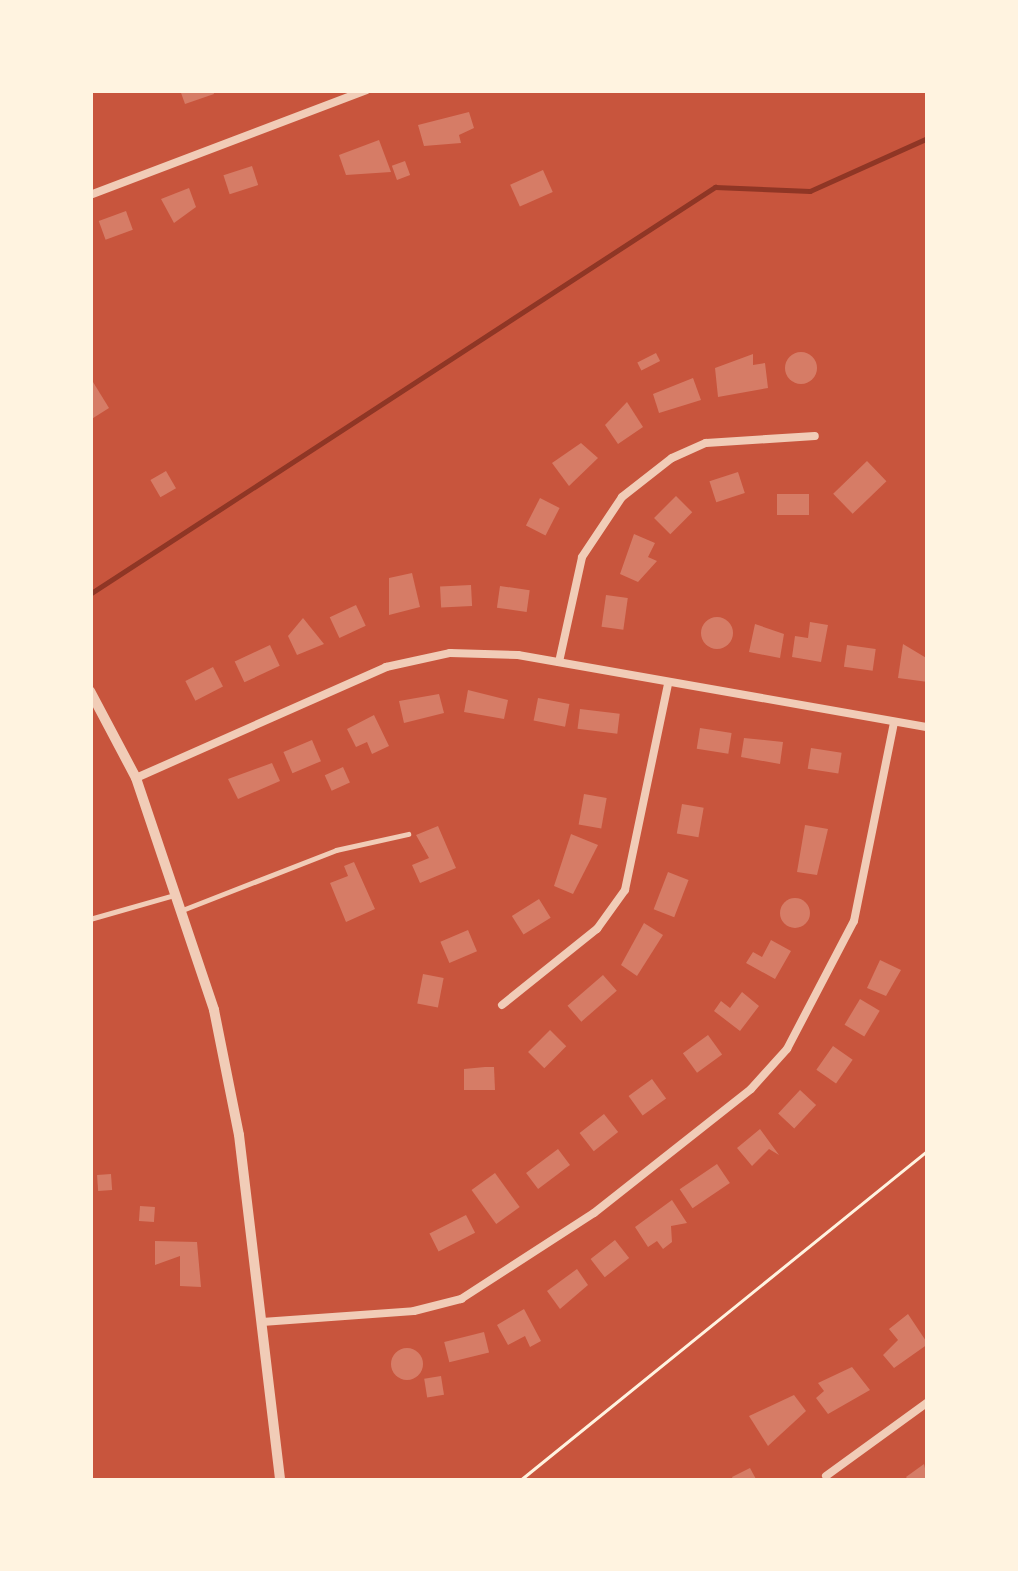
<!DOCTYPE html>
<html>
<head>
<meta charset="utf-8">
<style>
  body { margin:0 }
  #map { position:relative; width:1018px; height:1571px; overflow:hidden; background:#c8553d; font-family:"Public Sans",sans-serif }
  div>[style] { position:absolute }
  .stream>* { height:4.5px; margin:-2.25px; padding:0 2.25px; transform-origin:2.25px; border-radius:2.25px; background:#8f3625 }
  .building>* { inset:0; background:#d67c66; transform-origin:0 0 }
  .round { border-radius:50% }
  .path>* { height:3px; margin:-1.5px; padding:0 1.5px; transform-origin:1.5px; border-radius:1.5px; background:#fff3e0 }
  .service>* { height:4.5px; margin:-2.25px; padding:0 2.25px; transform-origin:2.25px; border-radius:2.25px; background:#f1ccb7 }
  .minor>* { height:8px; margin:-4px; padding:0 4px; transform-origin:4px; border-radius:4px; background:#f1ccb7 }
  .tertiary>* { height:10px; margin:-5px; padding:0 5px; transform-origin:5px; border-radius:5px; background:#f1ccb7 }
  span { translate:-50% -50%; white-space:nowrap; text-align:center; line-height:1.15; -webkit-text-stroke:9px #fff3e0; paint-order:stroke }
  .frame { position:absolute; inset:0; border:93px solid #fff3e0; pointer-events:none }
</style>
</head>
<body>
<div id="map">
  <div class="stream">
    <i style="left:90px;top:594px;width:746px;rotate:-33.07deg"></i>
    <i style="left:715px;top:187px;width:95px;rotate:2.4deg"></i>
    <i style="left:810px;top:191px;width:129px;rotate:-24.2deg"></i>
  </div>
  <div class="building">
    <i style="clip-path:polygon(180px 90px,213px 90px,214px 94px,185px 104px)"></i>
    <i style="clip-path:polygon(469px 112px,474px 128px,459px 135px,461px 143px,424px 146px,418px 125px)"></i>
    <i style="clip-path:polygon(379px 140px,391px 172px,346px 175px,339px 155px)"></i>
    <i style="left:405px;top:161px;width:15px;height:14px;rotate:70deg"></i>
    <i style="left:252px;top:166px;width:20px;height:30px;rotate:72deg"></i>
    <i style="left:543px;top:170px;width:24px;height:36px;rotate:66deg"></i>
    <i style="clip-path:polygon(189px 188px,196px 207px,174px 223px,161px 199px)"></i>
    <i style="left:126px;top:211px;width:20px;height:29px;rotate:70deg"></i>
    <i class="round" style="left:785px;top:352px;width:32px;height:32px"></i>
    <i style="left:656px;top:353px;width:9px;height:21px;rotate:63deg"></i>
    <i style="clip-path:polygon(753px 354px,753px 365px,765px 363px,768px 388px,718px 397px,715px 368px)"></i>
    <i style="clip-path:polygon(693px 378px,701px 400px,659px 413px,653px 394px)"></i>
    <i style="clip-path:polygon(93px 382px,109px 408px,90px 420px,90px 384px)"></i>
    <i style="clip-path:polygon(627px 402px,643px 427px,618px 444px,605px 425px)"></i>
    <i style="clip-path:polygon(581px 443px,598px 458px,569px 486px,552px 463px)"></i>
    <i style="left:867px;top:461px;width:28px;height:47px;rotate:46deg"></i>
    <i style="left:166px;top:471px;width:20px;height:18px;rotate:60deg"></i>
    <i style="left:738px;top:472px;width:22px;height:30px;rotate:72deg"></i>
    <i style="left:777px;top:494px;width:32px;height:21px"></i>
    <i style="left:676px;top:496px;width:23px;height:31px;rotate:45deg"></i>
    <i style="left:540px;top:498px;width:22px;height:31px;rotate:27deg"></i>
    <i style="clip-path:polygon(634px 534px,655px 543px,648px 557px,657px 561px,638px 582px,620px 574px)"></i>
    <i style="clip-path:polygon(412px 573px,420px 607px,389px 615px,389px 578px)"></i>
    <i style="left:471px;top:585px;width:21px;height:31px;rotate:87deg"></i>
    <i style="left:500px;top:586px;width:30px;height:22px;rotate:8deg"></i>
    <i style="left:606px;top:595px;width:22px;height:32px;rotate:8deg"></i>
    <i style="left:356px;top:605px;width:23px;height:29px;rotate:65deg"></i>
    <i class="round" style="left:701px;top:617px;width:32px;height:32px"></i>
    <i style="clip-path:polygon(303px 618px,324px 644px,297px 655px,288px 636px)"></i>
    <i style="clip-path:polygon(810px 622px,828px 625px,821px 662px,792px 657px,795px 636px,808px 638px)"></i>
    <i style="clip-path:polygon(755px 624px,784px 634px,780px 658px,749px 652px)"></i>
    <i style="clip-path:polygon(903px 644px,928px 659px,928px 682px,898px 678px)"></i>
    <i style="left:270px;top:645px;width:23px;height:39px;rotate:65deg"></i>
    <i style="left:847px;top:645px;width:29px;height:22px;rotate:8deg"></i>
    <i style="left:213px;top:667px;width:22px;height:31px;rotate:63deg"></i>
    <i style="clip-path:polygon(468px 690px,508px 700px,504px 719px,464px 712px)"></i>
    <i style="clip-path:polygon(439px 694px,444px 713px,404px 723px,399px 701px)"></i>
    <i style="left:538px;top:698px;width:32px;height:23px;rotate:11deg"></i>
    <i style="left:580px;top:709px;width:40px;height:20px;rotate:7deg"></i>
    <i style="clip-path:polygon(374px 715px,389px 746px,372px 754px,367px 742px,356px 747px,347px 729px)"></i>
    <i style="left:700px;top:728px;width:32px;height:21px;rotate:9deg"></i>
    <i style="clip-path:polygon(744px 738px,783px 742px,780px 764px,741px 757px)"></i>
    <i style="left:312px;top:740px;width:23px;height:31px;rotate:67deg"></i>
    <i style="left:811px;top:748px;width:31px;height:21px;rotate:9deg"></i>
    <i style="clip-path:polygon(272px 763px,280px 781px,238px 799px,228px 779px)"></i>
    <i style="left:343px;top:767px;width:17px;height:20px;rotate:66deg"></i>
    <i style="left:584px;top:794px;width:23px;height:31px;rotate:10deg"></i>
    <i style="left:682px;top:804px;width:22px;height:30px;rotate:10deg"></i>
    <i style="clip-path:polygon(805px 825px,828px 829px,817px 875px,797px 872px)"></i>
    <i style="clip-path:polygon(438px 826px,456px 868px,420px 883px,412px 865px,429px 858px,416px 835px)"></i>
    <i style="clip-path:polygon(571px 834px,598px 845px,573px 894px,554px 886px)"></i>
    <i style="clip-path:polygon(354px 862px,375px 909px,346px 922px,330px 883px,348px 876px,344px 866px)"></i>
    <i style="left:668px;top:872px;width:22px;height:40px;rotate:21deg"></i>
    <i class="round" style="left:780px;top:898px;width:30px;height:30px"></i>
    <i style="left:539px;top:899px;width:22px;height:32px;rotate:58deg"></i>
    <i style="clip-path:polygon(644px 923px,663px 935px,637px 976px,621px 965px)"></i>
    <i style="left:468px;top:930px;width:23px;height:30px;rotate:67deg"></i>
    <i style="clip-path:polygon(771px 940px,791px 951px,775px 979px,746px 963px,753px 952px,762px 957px)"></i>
    <i style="clip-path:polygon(880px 960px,901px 970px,886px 996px,867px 988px)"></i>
    <i style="left:423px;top:974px;width:21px;height:30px;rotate:11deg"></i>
    <i style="left:603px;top:975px;width:21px;height:47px;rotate:49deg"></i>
    <i style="clip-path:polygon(742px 992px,759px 1006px,740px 1031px,714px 1011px,721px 1001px,730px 1008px)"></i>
    <i style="left:860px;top:999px;width:23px;height:30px;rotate:31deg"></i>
    <i style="left:550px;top:1030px;width:23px;height:31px;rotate:45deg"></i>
    <i style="left:708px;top:1035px;width:24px;height:31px;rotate:54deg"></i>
    <i style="left:833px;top:1046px;width:24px;height:29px;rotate:35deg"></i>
    <i style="clip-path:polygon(485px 1067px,494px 1067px,495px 1090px,464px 1090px,464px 1069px)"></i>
    <i style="left:652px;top:1079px;width:24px;height:29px;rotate:54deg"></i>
    <i style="left:800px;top:1090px;width:22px;height:32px;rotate:43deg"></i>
    <i style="left:604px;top:1114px;width:23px;height:31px;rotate:52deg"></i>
    <i style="clip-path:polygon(760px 1129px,779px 1155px,769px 1149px,752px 1166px,737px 1148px)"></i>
    <i style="left:558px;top:1149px;width:20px;height:40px;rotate:53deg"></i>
    <i style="left:717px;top:1164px;width:23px;height:45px;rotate:56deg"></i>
    <i style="left:495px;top:1173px;width:42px;height:29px;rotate:54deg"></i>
    <i style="left:111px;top:1174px;width:16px;height:14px;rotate:86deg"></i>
    <i style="clip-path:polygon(672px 1200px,687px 1223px,671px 1226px,672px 1242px,663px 1249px,657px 1241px,648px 1247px,635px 1227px)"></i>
    <i style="left:140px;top:1206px;width:15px;height:15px;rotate:4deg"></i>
    <i style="left:466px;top:1215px;width:20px;height:41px;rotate:63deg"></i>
    <i style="left:615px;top:1240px;width:23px;height:31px;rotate:52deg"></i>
    <i style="clip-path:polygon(155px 1241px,197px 1242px,201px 1287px,180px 1286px,180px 1256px,155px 1265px)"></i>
    <i style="clip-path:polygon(577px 1269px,588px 1285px,560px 1309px,547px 1291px)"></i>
    <i style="clip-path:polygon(524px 1309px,541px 1341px,530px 1347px,525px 1336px,508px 1345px,497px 1325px)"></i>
    <i style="clip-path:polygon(908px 1314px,928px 1344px,894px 1368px,883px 1355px,898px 1340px,889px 1329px)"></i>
    <i style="left:484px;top:1332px;width:21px;height:41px;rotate:76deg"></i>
    <i class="round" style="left:391px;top:1348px;width:32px;height:32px"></i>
    <i style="clip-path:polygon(852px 1367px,870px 1390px,828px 1414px,816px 1398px,824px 1391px,818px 1383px)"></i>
    <i style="left:441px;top:1376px;width:19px;height:17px;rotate:81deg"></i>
    <i style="clip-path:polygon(794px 1395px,806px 1411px,768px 1446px,749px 1416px)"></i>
    <i style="clip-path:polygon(924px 1464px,928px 1481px,909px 1481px,906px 1477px)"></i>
    <i style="clip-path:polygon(750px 1468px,757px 1481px,734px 1481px,732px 1477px)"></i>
  </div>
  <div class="path">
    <i style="left:519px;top:1481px;width:526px;rotate:-38.98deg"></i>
  </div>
  <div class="service">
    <i style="left:185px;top:909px;width:162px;rotate:-21.3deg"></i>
    <i style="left:336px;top:850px;width:74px;rotate:-12.5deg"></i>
    <i style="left:90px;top:919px;width:84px;rotate:-15.9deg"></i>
  </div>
  <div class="minor">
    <i style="left:90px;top:195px;width:296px;rotate:-20.8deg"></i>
    <i style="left:559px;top:662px;width:107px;rotate:-77.6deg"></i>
    <i style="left:582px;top:557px;width:72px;rotate:-56.3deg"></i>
    <i style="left:622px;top:497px;width:63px;rotate:-38deg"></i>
    <i style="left:672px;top:458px;width:37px;rotate:-24deg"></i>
    <i style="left:706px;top:443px;width:109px;rotate:-3.7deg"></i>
    <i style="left:136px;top:778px;width:274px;rotate:-23.9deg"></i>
    <i style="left:386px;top:667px;width:66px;rotate:-12.3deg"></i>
    <i style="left:450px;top:653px;width:68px;rotate:1.7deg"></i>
    <i style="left:518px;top:655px;width:416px;rotate:10deg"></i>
    <i style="left:502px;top:1005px;width:122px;rotate:-38.7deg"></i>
    <i style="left:597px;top:929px;width:48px;rotate:-54.3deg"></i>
    <i style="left:625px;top:890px;width:210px;rotate:-78.2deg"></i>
    <i style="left:262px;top:1322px;width:152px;rotate:-4.1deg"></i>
    <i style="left:414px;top:1311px;width:49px;rotate:-14.3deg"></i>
    <i style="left:461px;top:1299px;width:158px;rotate:-32.9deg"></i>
    <i style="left:594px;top:1213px;width:200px;rotate:-38.3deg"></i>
    <i style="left:751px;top:1089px;width:54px;rotate:-48deg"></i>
    <i style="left:787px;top:1049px;width:144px;rotate:-62.4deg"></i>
    <i style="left:854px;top:921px;width:203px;rotate:-78.6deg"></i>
    <i style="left:826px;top:1476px;width:126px;rotate:-36deg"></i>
  </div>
  <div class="tertiary">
    <i style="left:90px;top:691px;width:98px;rotate:62.1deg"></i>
    <i style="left:136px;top:778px;width:245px;rotate:71.4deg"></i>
    <i style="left:214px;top:1010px;width:127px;rotate:78.7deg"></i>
    <i style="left:239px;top:1135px;width:348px;rotate:83.2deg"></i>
  </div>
  <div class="frame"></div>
</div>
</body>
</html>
